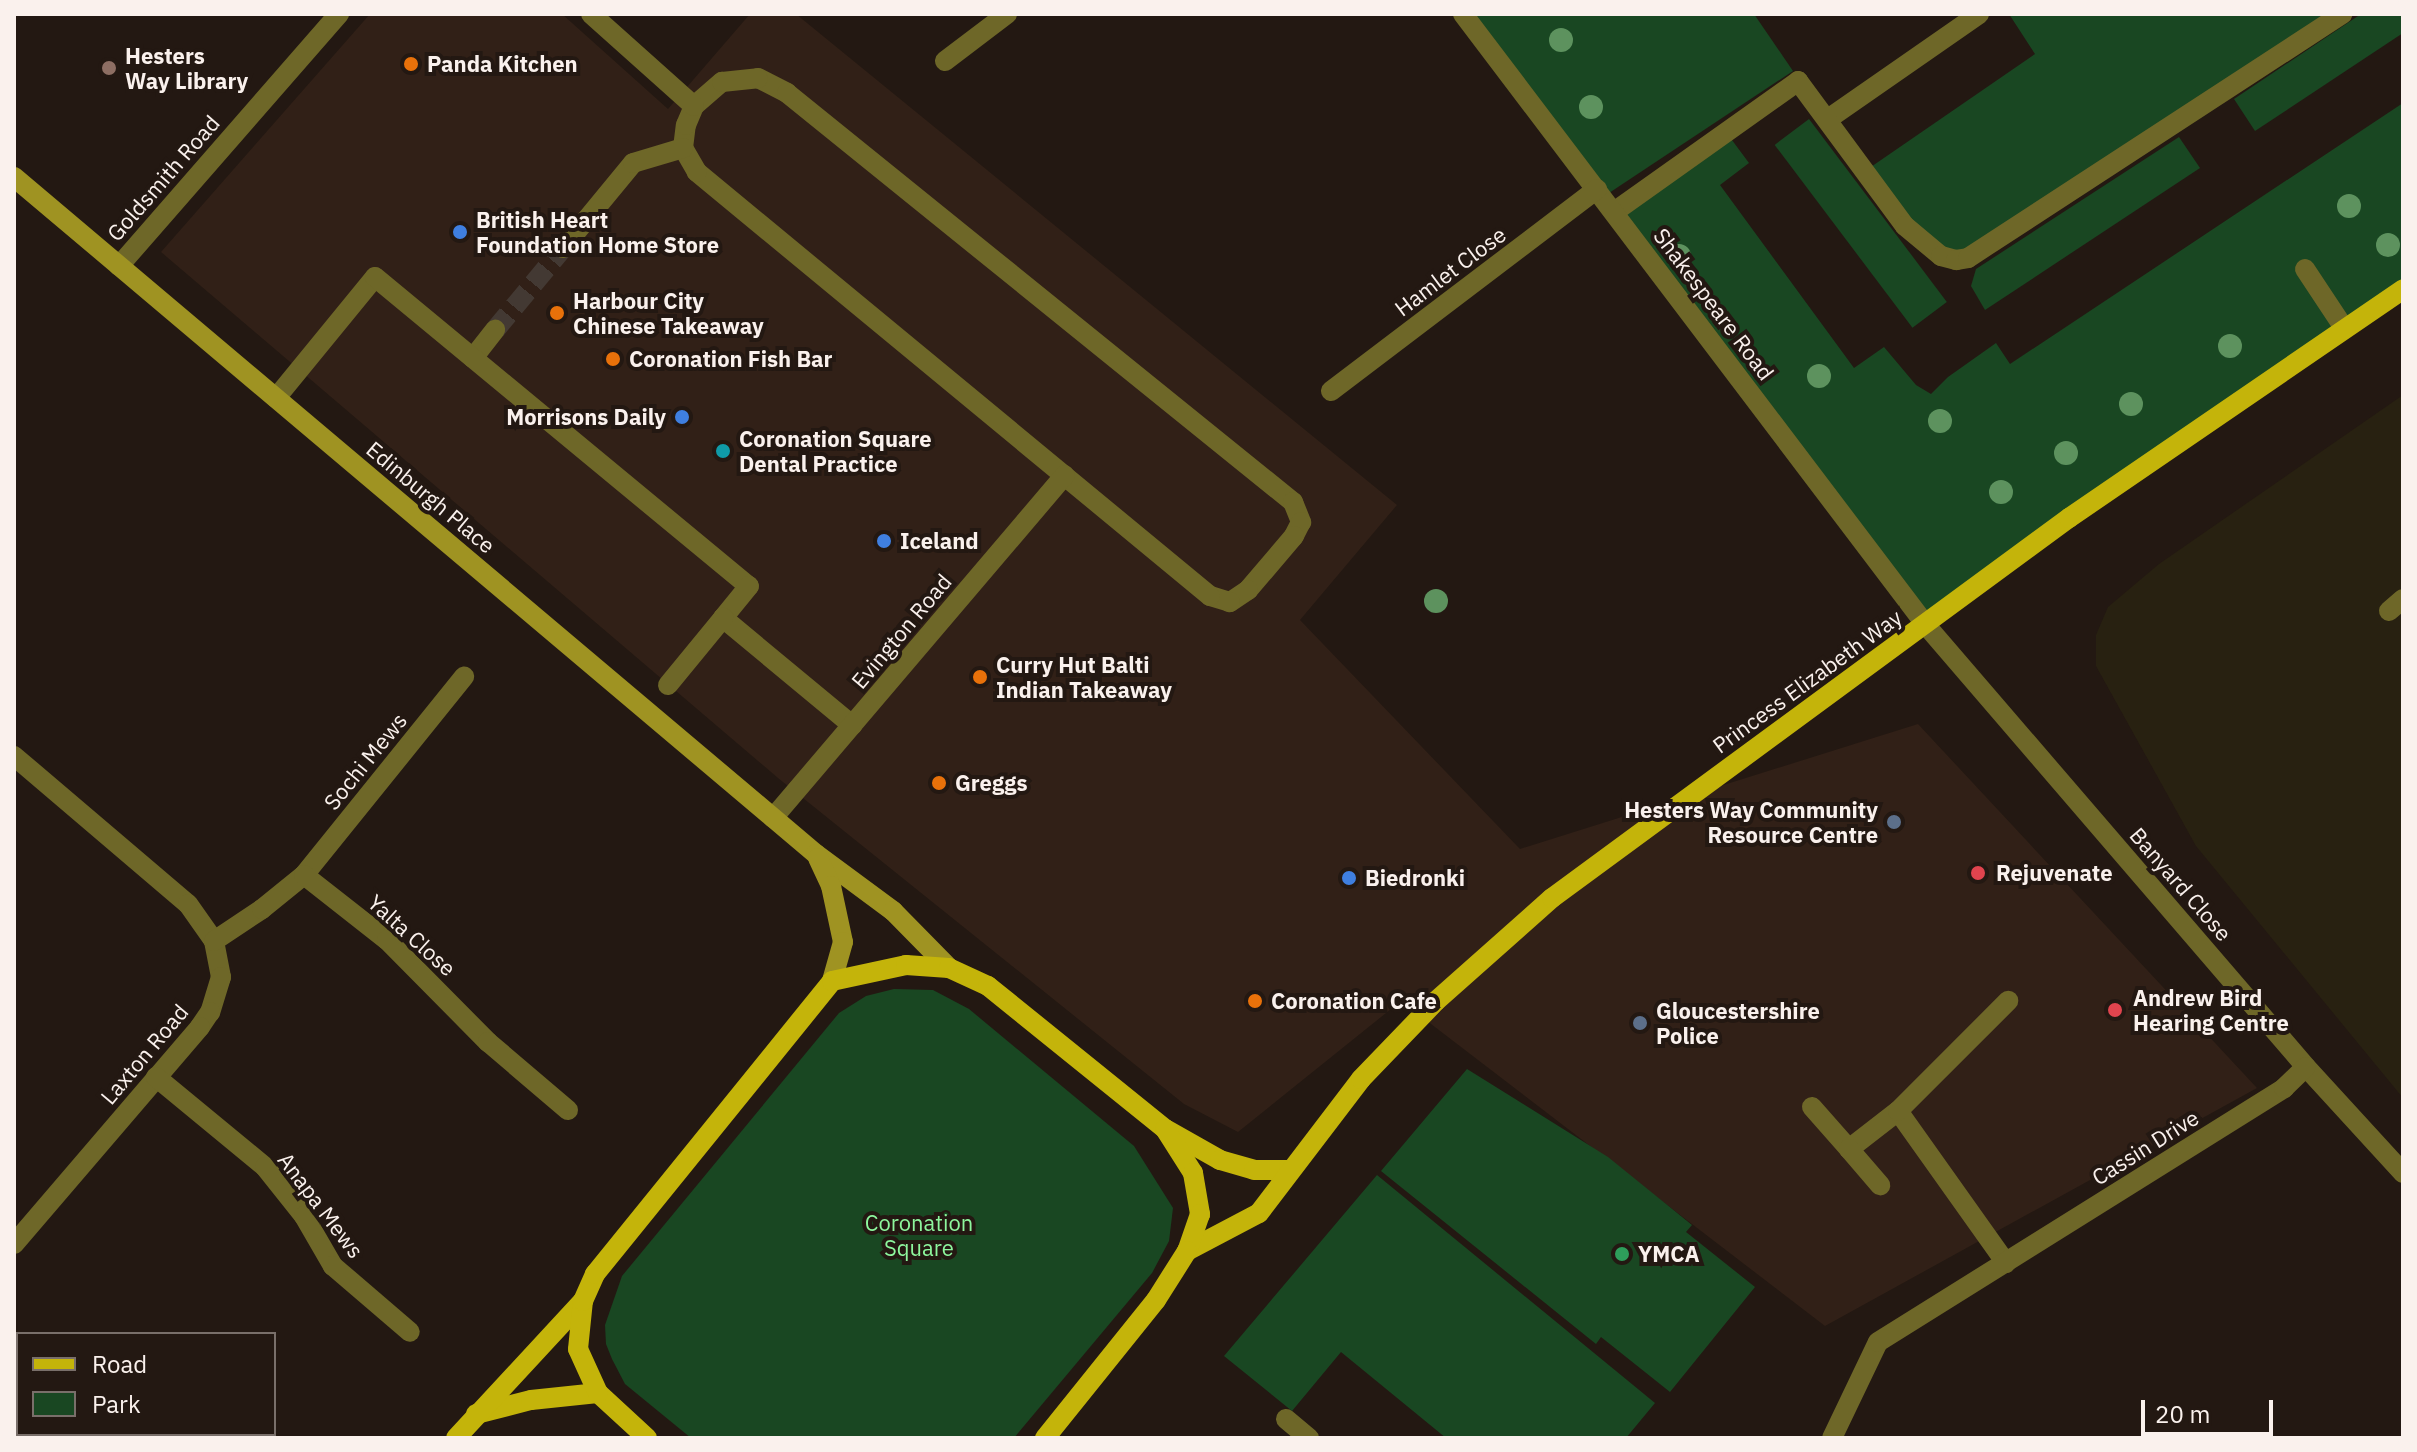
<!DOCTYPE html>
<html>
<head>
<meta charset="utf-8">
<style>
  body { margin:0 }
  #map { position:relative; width:2417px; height:1452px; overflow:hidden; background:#231812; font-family:"IBM Plex Sans",sans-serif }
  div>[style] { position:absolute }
  .built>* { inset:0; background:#312017 }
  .education>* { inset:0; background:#282111 }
  .green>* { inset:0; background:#194722; transform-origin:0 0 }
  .street-tunnel>* { height:20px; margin-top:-10px; transform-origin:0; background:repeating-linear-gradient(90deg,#433933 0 20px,transparent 0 30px) }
  .lane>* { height:20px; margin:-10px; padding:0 10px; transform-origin:10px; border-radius:10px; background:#6e6728 }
  .street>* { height:20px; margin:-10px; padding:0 10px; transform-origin:10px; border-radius:10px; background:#6e6728 }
  .secondary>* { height:20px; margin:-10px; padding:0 10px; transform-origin:10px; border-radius:10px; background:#9f9322 }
  .primary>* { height:20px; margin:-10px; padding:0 10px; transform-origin:10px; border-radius:10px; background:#c4b40a }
  .trees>* { width:24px; height:24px; margin:-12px; border-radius:50%; background:#5d925e }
  .dots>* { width:22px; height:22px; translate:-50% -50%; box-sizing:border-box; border:4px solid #231812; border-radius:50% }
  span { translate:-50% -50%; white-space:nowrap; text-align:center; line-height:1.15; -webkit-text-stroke:8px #231812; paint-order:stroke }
  .poi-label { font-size:22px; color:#faf1ed; font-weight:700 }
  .left { translate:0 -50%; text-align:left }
  .right { translate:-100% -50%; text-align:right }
  .street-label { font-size:22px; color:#faf1ed }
  .park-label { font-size:22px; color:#8df69d }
  .frame { position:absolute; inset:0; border:16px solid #faf1ed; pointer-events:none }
  .legend { position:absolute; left:16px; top:1332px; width:260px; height:104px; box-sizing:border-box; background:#231812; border:2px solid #796f6a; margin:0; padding:10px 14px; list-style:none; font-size:24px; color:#faf1ed }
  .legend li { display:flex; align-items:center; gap:16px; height:40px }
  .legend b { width:40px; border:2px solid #796f6a }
  .scale { position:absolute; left:2141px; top:1400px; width:132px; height:36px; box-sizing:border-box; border:4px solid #faf1ed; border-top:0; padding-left:10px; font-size:24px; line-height:28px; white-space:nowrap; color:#faf1ed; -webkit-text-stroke:6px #231812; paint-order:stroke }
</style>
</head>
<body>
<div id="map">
  <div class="built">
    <i style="clip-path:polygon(370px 14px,562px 14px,668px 109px,750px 14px,796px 14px,1397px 505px,1300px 620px,1520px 849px,1918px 724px,2257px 1088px,1825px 1326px,1401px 1001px,1238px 1132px,1184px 1104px,778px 778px,161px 252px)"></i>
  </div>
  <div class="education">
    <i style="clip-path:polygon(2403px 395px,2403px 1098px,2196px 846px,2096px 666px,2096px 635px,2108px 607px,2159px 564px)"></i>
  </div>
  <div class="green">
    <i style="clip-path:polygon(1463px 14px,1754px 14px,1793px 71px,1603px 197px)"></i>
    <i style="clip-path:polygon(2009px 14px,2342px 14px,1989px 245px,1941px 256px,1865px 171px,2035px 54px)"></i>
    <i style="clip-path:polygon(2361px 14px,2403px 14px,2403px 33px,2255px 131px,2234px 99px)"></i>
    <i style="clip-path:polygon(2403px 103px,2403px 289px,1925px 624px,1614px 212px,1726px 132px,1749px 163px,1720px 185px,1854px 368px,1884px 347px,1916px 385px,1931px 394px,1948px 377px,1996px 343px,2010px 364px)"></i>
    <i style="left:1809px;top:119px;width:229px;height:43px;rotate:53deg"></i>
    <i style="clip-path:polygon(2179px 137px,2200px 168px,1985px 310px,1971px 286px,1976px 269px)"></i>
    <i style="clip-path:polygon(894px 989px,933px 990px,969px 1009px,1134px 1146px,1173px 1208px,1169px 1241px,1152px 1273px,1014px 1438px,691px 1438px,625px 1384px,612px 1359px,606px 1344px,605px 1325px,622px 1276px,839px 1013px,866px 996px)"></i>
    <i style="clip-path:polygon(1467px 1069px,1608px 1157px,1692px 1225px,1686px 1232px,1755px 1287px,1670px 1392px,1601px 1337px,1596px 1344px,1381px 1171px)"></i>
    <i style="clip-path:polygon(1377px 1175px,1655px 1403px,1626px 1438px,1446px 1438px,1341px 1352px,1292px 1411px,1224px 1356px)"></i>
  </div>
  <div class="street-tunnel">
    <i style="left:495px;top:330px;width:107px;rotate:-50.3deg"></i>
  </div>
  <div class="lane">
    <i style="left:758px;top:78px;width:33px;rotate:27deg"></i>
    <i style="left:787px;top:93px;width:651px;rotate:38.95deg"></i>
    <i style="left:1293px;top:502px;width:22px;rotate:68deg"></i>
    <i style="left:1301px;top:522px;width:16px;rotate:117deg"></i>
    <i style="left:1294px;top:536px;width:71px;rotate:130.4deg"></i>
    <i style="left:1248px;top:590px;width:22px;rotate:146deg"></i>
    <i style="left:1230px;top:602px;width:21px;rotate:-163deg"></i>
    <i style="left:1210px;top:596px;width:666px;rotate:-140.43deg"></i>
    <i style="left:697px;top:172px;width:28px;rotate:-120deg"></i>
    <i style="left:683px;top:148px;width:23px;rotate:-83deg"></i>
    <i style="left:686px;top:125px;width:21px;rotate:-67deg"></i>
    <i style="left:694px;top:106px;width:37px;rotate:-41deg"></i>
    <i style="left:722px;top:82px;width:36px;rotate:-6deg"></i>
    <i style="left:1828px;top:119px;width:184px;rotate:-34.8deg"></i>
    <i style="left:1614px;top:212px;width:226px;rotate:-35.4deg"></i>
    <i style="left:1798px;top:81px;width:180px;rotate:53.6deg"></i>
    <i style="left:1905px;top:226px;width:47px;rotate:39.8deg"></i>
    <i style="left:1941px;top:256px;width:16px;rotate:15deg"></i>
    <i style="left:1956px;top:260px;width:12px;rotate:-9deg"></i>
    <i style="left:1968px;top:258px;width:447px;rotate:-33.1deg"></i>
    <i style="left:563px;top:248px;width:110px;rotate:-50.5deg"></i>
    <i style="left:633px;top:163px;width:52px;rotate:-16.7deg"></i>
    <i style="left:2305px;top:269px;width:71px;rotate:56.5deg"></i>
    <i style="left:473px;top:358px;width:36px;rotate:-52deg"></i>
    <i style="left:276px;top:398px;width:156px;rotate:-50.7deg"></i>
    <i style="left:375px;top:277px;width:485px;rotate:39.6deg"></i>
    <i style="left:749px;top:586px;width:41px;rotate:129.1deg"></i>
    <i style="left:723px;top:618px;width:168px;rotate:39.7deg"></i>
    <i style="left:2389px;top:611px;width:18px;rotate:-41deg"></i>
    <i style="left:668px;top:685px;width:87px;rotate:-50.6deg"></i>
    <i style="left:1812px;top:1107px;width:56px;rotate:48.6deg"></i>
    <i style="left:1849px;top:1149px;width:62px;rotate:-37.8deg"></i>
    <i style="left:1849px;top:1149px;width:48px;rotate:49.3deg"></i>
    <i style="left:2006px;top:1263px;width:186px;rotate:-125.4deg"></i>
    <i style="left:1898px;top:1111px;width:156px;rotate:-45deg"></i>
    <i style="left:1286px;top:1419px;width:30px;rotate:40deg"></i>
    <i style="left:177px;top:1438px;width:5px;rotate:-53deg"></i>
    <i style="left:1832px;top:1438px;width:106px;rotate:-64.4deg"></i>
  </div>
  <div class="street">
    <i style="left:591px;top:14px;width:138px;rotate:41.8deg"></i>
    <i style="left:1463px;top:14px;width:765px;rotate:52.86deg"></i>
    <i style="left:1925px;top:624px;width:584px;rotate:49.3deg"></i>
    <i style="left:2306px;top:1067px;width:144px;rotate:47.5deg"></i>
    <i style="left:945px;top:61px;width:78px;rotate:-37.2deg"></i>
    <i style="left:119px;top:266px;width:335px;rotate:-48.9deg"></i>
    <i style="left:1331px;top:391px;width:334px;rotate:-37.2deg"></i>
    <i style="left:14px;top:756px;width:228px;rotate:40.4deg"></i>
    <i style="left:188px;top:904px;width:45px;rotate:54.9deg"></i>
    <i style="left:214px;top:941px;width:37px;rotate:79deg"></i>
    <i style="left:221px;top:977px;width:37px;rotate:107deg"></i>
    <i style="left:210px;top:1012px;width:18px;rotate:124deg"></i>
    <i style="left:200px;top:1027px;width:286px;rotate:130.6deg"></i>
    <i style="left:773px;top:818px;width:450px;rotate:-49.6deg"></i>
    <i style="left:304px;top:875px;width:255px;rotate:-51.1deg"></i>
    <i style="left:214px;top:941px;width:58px;rotate:-33.7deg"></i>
    <i style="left:262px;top:909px;width:54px;rotate:-39deg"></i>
    <i style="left:304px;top:875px;width:105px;rotate:38.1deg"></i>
    <i style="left:387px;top:940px;width:144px;rotate:45.3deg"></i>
    <i style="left:488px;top:1042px;width:105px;rotate:40.4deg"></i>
    <i style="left:156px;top:1077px;width:141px;rotate:39.5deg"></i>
    <i style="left:265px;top:1167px;width:63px;rotate:51.5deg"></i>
    <i style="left:304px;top:1216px;width:58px;rotate:59.9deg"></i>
    <i style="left:333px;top:1266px;width:101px;rotate:40.6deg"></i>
    <i style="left:1878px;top:1342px;width:479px;rotate:-32deg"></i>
    <i style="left:2284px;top:1088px;width:30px;rotate:-44deg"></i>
  </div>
  <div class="secondary">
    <i style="left:14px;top:177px;width:1050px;rotate:40.17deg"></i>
    <i style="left:816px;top:854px;width:96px;rotate:36.5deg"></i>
    <i style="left:893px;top:911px;width:80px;rotate:45.5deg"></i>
    <i style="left:818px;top:858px;width:31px;rotate:65deg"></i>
    <i style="left:831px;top:886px;width:57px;rotate:77.9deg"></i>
    <i style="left:843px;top:942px;width:41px;rotate:105.8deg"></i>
  </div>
  <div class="primary">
    <i style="left:1167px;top:1130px;width:61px;rotate:29.5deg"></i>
    <i style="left:1220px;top:1160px;width:35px;rotate:16deg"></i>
    <i style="left:1254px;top:1170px;width:35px"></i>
    <i style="left:1187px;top:1251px;width:81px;rotate:-27.8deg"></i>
    <i style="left:1259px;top:1213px;width:168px;rotate:-52.7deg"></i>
    <i style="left:1361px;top:1079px;width:108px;rotate:-46.1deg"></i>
    <i style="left:1436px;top:1001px;width:155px;rotate:-41.6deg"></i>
    <i style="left:1552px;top:898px;width:642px;rotate:-36.32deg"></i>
    <i style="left:2069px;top:518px;width:405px;rotate:-34.4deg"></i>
    <i style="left:476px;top:1414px;width:57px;rotate:-14.3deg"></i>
    <i style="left:531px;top:1400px;width:67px;rotate:-6deg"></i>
    <i style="left:456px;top:1438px;width:187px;rotate:-47.2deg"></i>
    <i style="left:647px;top:1438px;width:67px;rotate:-137.4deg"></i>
    <i style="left:598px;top:1393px;width:48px;rotate:-114.4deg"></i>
    <i style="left:578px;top:1349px;width:48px;rotate:-84.1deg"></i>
    <i style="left:583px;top:1301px;width:30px;rotate:-66deg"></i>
    <i style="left:595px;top:1274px;width:377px;rotate:-51deg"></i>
    <i style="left:832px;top:981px;width:76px;rotate:-12.2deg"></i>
    <i style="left:906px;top:965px;width:43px;rotate:4deg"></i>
    <i style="left:949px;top:968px;width:43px;rotate:24.8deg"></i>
    <i style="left:988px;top:986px;width:228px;rotate:38.9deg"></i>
    <i style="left:1165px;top:1129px;width:52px;rotate:57.5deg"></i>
    <i style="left:1193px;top:1173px;width:42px;rotate:80.3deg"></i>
    <i style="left:1200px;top:1214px;width:39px;rotate:109deg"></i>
    <i style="left:1187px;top:1251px;width:58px;rotate:122.3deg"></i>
    <i style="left:1156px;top:1300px;width:177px;rotate:128.8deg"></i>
  </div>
  <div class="trees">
    <i style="left:1561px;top:40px"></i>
    <i style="left:1591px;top:107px"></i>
    <i style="left:2349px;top:206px"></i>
    <i style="left:2388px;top:245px"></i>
    <i style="left:1679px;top:256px"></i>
    <i style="left:2230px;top:346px"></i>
    <i style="left:1819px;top:376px"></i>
    <i style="left:2131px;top:404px"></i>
    <i style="left:1940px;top:421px"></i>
    <i style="left:2066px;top:453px"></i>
    <i style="left:2001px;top:492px"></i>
    <i style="left:1436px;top:601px"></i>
  </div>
  <div class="dots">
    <i style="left:411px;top:64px;background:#e8710a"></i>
    <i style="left:109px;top:68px;background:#8d6e63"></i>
    <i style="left:460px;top:232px;background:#3f7fe0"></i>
    <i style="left:557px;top:313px;background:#e8710a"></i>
    <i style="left:613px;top:359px;background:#e8710a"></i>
    <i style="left:682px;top:417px;background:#3f7fe0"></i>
    <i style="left:723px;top:451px;background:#0f9aa8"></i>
    <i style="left:884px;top:541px;background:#3f7fe0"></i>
    <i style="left:980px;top:677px;background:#e8710a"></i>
    <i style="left:939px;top:783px;background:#e8710a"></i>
    <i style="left:1894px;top:822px;background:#5c6f8a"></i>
    <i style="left:1978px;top:873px;background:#e0444e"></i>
    <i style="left:1349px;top:878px;background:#3f7fe0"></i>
    <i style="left:1255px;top:1001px;background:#e8710a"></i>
    <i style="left:2115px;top:1010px;background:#e0444e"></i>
    <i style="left:1640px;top:1023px;background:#5c6f8a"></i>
    <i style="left:1622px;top:1254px;background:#2e9e5b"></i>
  </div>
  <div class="poi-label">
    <span class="left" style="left:125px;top:68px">Hesters<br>Way Library</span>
    <span class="left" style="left:427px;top:64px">Panda Kitchen</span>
    <span class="left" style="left:476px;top:232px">British Heart<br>Foundation Home Store</span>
    <span class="left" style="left:573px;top:313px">Harbour City<br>Chinese Takeaway</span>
    <span class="left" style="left:629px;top:359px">Coronation Fish Bar</span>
    <span class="right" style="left:666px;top:417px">Morrisons Daily</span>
    <span class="left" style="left:739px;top:451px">Coronation Square<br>Dental Practice</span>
    <span class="left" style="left:900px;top:541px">Iceland</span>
    <span class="left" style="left:996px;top:677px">Curry Hut Balti<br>Indian Takeaway</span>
    <span class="left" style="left:955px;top:783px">Greggs</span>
    <span class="right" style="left:1878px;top:822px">Hesters Way Community<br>Resource Centre</span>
    <span class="left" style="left:1996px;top:873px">Rejuvenate</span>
    <span class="left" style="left:1365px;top:878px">Biedronki</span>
    <span class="left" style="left:2133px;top:1010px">Andrew Bird<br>Hearing Centre</span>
    <span class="left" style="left:1271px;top:1001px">Coronation Cafe</span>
    <span class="left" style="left:1656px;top:1023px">Gloucestershire<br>Police</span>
    <span class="left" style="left:1638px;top:1254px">YMCA</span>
  </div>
  <div class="street-label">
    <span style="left:163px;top:178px;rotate:-49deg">Goldsmith Road</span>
    <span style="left:1450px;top:271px;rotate:-37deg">Hamlet Close</span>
    <span style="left:1714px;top:304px;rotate:53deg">Shakespeare Road</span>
    <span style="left:431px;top:497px;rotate:40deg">Edinburgh Place</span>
    <span style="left:901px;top:631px;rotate:-50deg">Evington Road</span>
    <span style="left:1807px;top:681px;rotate:-36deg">Princess Elizabeth Way</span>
    <span style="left:365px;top:761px;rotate:-51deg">Sochi Mews</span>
    <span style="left:2181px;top:884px;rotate:49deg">Banyard Close</span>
    <span style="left:412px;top:935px;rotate:42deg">Yalta Close</span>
    <span style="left:144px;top:1054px;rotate:-50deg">Laxton Road</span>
    <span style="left:2145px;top:1147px;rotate:-32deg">Cassin Drive</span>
    <span style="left:321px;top:1205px;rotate:53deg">Anapa Mews</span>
  </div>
  <div class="park-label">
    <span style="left:919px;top:1235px">Coronation<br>Square</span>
  </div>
  <div class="frame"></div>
  <ul class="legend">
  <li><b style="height:10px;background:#c4b40a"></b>Road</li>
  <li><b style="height:22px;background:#194722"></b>Park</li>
  </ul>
  <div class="scale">20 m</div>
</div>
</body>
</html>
